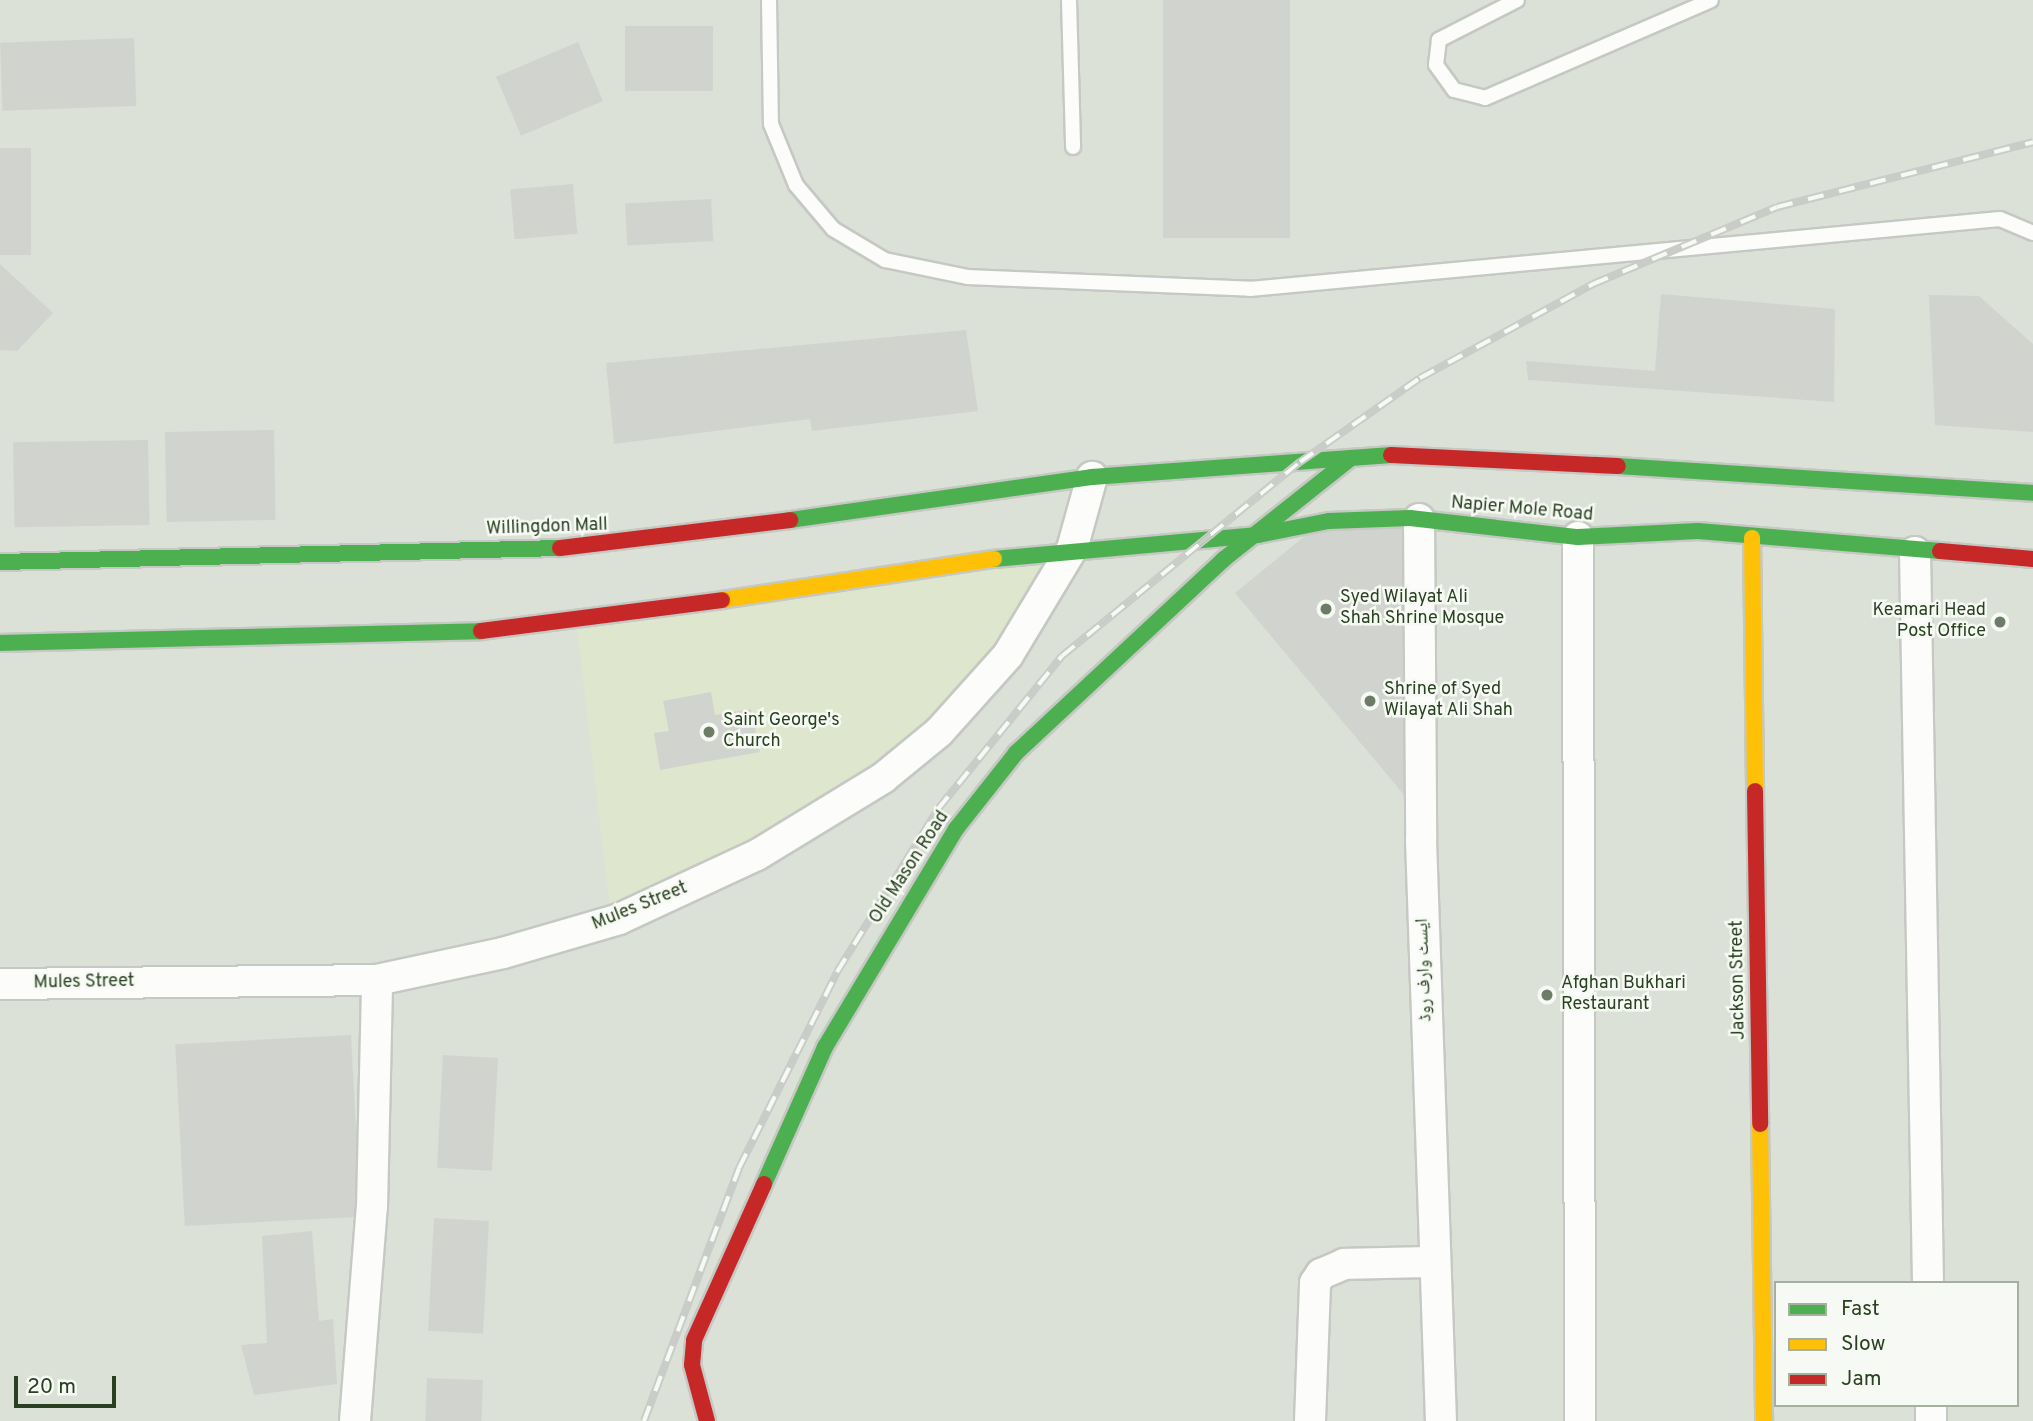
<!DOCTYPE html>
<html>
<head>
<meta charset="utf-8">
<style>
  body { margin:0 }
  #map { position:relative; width:2033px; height:1421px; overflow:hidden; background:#e8ebe6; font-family:Overpass,"Noto Naskh Arabic",sans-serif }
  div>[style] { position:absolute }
  .built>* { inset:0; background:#dbe1d6 }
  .green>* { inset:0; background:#dee6ce }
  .building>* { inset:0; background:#d1d4ce; transform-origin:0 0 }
  .roads { filter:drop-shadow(2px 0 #c5c8c3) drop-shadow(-2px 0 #c5c8c3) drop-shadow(0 2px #c5c8c3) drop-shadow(0 -2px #c5c8c3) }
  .lane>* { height:14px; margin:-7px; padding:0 7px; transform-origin:7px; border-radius:7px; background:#fcfcfb }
  .street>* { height:30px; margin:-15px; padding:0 15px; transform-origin:15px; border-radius:15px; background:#fcfcfb }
  .fast>* { height:16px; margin:-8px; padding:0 8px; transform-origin:8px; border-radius:8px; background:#4caf50 }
  .slow>* { height:16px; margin:-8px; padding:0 8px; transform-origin:8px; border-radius:8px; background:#ffc107 }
  .jam>* { height:16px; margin:-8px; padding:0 8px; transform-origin:8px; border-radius:8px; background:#c62828 }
  .rail>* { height:8px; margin-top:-4px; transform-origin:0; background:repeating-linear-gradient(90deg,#f7faf4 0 16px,#c9ccc7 0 32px); box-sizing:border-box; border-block:2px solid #c9ccc7 }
  .dots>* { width:19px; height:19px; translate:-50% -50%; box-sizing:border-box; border:4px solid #f7faf4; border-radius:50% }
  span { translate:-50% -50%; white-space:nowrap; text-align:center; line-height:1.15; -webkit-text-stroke:5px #f7faf4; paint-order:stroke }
  .street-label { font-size:18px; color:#294121 }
  .poi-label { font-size:18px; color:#294121 }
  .left { translate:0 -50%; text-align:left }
  .right { translate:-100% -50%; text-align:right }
  .legend { position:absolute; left:1774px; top:1281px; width:245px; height:126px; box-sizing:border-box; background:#f7faf4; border:2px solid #a5b0a0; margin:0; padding:9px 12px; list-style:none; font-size:21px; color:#294121 }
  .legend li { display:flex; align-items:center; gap:14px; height:35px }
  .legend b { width:35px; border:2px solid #a5b0a0 }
  .scale { position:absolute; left:14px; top:1376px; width:102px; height:32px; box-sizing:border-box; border:4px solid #294121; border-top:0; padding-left:9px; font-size:21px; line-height:24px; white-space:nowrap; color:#294121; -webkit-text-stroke:5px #f7faf4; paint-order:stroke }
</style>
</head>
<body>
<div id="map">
  <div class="built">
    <i style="clip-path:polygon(evenodd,0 0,2033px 0,2033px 1421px,0 1421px,0 0,1776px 1283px,2017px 1283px,2017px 1405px,1776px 1405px,1776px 1283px)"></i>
  </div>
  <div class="green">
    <i style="clip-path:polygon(1064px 552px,1000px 653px,875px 777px,611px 918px,577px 628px)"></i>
  </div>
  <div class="building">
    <i style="left:1163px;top:0;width:127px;height:238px"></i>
    <i style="left:625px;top:26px;width:88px;height:65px"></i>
    <i style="left:134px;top:38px;width:68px;height:134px;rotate:88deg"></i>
    <i style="left:578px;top:42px;width:64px;height:89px;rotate:67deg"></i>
    <i style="left:0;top:148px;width:31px;height:107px"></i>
    <i style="left:573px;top:184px;width:50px;height:63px;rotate:85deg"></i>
    <i style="left:711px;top:199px;width:42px;height:86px;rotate:87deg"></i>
    <i style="clip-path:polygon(0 264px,53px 313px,17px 351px,0 350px)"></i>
    <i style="clip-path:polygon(1661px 294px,1835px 309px,1834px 402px,1528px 380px,1526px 361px,1655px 371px)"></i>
    <i style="clip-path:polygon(1929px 295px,1979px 296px,2033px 344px,2033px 432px,1935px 425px)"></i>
    <i style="clip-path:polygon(966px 330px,978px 411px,812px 431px,810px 419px,614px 444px,606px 363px)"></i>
    <i style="left:274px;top:430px;width:90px;height:109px;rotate:89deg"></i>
    <i style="left:148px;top:440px;width:85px;height:135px;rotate:89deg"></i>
    <i style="clip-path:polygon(1411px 523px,1415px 808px,1235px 593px,1311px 531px)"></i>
    <i style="clip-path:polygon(711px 692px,715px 715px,751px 709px,760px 752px,660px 770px,654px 733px,669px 731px,663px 701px)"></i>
    <i style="left:351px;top:1035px;width:182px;height:176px;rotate:87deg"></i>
    <i style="left:443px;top:1055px;width:55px;height:113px;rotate:3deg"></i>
    <i style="left:434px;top:1218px;width:55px;height:113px;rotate:3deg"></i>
    <i style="clip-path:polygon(312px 1231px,319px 1321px,333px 1319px,337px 1384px,254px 1395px,241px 1345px,267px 1343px,262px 1236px)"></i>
    <i style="left:427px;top:1378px;width:56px;height:43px;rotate:2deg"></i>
  </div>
  <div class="roads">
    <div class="lane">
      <i style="left:769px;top:0;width:124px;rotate:89.1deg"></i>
      <i style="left:771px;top:124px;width:66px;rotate:67.7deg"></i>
      <i style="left:796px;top:185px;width:57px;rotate:49.9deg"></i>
      <i style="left:833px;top:229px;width:61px;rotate:30.8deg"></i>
      <i style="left:885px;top:260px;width:85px;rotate:11.6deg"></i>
      <i style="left:968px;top:277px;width:282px;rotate:2.4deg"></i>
      <i style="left:1250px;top:289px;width:753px;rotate:-5.33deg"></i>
      <i style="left:2000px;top:219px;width:36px;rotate:23deg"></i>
      <i style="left:1069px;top:0;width:147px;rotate:88.4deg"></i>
      <i style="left:1517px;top:0;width:88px;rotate:152.9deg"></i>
      <i style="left:1439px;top:40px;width:25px;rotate:97deg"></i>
      <i style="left:1436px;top:65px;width:31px;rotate:54deg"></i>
      <i style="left:1454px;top:90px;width:32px;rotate:14deg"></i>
      <i style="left:1485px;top:98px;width:246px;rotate:-23.4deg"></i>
    </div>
    <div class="street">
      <i style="left:1419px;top:519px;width:321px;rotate:89.6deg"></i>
      <i style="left:1421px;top:840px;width:581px;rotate:88.03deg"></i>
      <i style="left:1578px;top:537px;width:884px;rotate:89.87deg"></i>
      <i style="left:1915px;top:552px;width:731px;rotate:88.98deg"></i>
      <i style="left:0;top:984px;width:377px;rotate:-0.6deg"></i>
      <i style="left:377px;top:980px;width:129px;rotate:-12.1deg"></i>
      <i style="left:503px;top:953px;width:121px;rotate:-16.3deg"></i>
      <i style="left:619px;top:919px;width:152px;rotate:-24.9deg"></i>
      <i style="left:757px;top:855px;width:148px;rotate:-31.4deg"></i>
      <i style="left:883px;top:778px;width:72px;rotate:-39.4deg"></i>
      <i style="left:939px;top:732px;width:103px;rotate:-48.1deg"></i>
      <i style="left:1008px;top:655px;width:124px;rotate:-58.9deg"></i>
      <i style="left:1072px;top:549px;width:75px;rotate:-74.5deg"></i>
      <i style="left:1931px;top:1405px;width:16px;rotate:90deg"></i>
      <i style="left:355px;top:1421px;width:215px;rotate:-85.5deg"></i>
      <i style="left:372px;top:1207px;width:227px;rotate:-88.7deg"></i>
      <i style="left:1310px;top:1421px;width:138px;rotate:-87.9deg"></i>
      <i style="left:1315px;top:1283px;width:11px;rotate:-56deg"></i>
      <i style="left:1321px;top:1274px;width:25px;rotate:-23deg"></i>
      <i style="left:1344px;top:1264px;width:91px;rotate:-1.3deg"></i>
    </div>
    <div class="fast">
      <i style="left:1618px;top:466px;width:416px;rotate:3.7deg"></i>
      <i style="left:790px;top:520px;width:305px;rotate:-8.1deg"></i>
      <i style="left:1092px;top:477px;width:300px;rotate:-4.2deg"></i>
      <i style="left:994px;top:559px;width:265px;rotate:-5.2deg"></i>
      <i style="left:1258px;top:535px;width:72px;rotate:-11.2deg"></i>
      <i style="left:1329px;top:521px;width:81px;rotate:-2.1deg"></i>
      <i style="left:1410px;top:518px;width:169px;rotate:6.5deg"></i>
      <i style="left:1578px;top:537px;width:120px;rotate:-2.9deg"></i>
      <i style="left:1698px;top:531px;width:243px;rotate:4.7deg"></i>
      <i style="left:0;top:562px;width:560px;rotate:-1.43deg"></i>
      <i style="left:0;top:643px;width:481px;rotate:-1.4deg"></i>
      <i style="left:764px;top:1184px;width:150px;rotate:-66deg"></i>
      <i style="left:825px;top:1047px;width:254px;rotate:-59deg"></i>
      <i style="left:956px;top:829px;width:97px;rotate:-51.7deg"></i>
      <i style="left:1016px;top:753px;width:284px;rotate:-43deg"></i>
      <i style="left:1224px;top:559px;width:162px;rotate:-38.5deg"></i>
    </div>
    <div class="slow">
      <i style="left:1752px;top:538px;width:253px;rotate:89.3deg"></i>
      <i style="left:722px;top:600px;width:275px;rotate:-8.6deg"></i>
      <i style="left:1760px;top:1124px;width:297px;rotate:89.2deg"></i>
    </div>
    <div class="jam">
      <i style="left:1391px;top:455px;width:227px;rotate:2.8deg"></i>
      <i style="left:560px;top:548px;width:232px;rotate:-6.9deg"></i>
      <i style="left:1940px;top:551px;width:93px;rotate:4.9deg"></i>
      <i style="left:481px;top:631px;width:243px;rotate:-7.3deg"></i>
      <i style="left:1755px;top:791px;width:333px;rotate:89.1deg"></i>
      <i style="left:707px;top:1421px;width:58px;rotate:-105deg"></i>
      <i style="left:692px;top:1365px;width:25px;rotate:-85deg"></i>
      <i style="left:694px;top:1340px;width:171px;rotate:-65.8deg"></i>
    </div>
  </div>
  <div class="rail">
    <i style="left:644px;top:1421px;width:270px;rotate:-69.4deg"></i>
    <i style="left:739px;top:1168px;width:219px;rotate:-63.4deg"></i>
    <i style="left:837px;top:972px;width:192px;rotate:-58.2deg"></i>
    <i style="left:938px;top:809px;width:197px;rotate:-51deg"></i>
    <i style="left:1062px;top:656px;width:307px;rotate:-39.2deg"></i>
    <i style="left:1300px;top:462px;width:146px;rotate:-35deg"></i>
    <i style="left:1420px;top:378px;width:197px;rotate:-28.5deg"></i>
    <i style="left:1593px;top:284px;width:199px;rotate:-22.7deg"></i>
    <i style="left:1777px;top:207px;width:264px;rotate:-14.2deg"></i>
  </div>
  <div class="dots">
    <i style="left:1326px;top:609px;background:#6c7c66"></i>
    <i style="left:2000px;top:622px;background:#6c7c66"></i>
    <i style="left:1370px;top:701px;background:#6c7c66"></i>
    <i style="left:709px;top:732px;background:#6c7c66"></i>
    <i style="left:1547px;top:995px;background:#6c7c66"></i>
  </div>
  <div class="street-label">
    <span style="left:1522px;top:510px;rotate:5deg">Napier Mole Road</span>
    <span style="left:547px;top:528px;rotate:-2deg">Willingdon Mall</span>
    <span style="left:910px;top:868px;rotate:-57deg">Old Mason Road</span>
    <span style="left:640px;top:907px;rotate:-22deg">Mules Street</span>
    <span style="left:1425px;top:970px;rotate:-92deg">ایسٹ وارف روڈ</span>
    <span style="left:1739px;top:980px;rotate:-91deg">Jackson Street</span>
    <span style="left:84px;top:983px;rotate:-1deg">Mules Street</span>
  </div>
  <div class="poi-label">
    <span class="left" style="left:1340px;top:609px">Syed Wilayat Ali<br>Shah Shrine Mosque</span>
    <span class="right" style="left:1986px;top:622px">Keamari Head<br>Post Office</span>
    <span class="left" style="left:1384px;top:701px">Shrine of Syed<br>Wilayat Ali Shah</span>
    <span class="left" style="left:723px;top:732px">Saint George's<br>Church</span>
    <span class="left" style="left:1561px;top:995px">Afghan Bukhari<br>Restaurant</span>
  </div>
  <ul class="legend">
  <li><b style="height:9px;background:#4caf50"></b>Fast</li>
  <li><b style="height:9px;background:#ffc107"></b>Slow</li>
  <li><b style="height:9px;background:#c62828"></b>Jam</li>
  </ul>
  <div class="scale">20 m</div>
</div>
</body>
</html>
